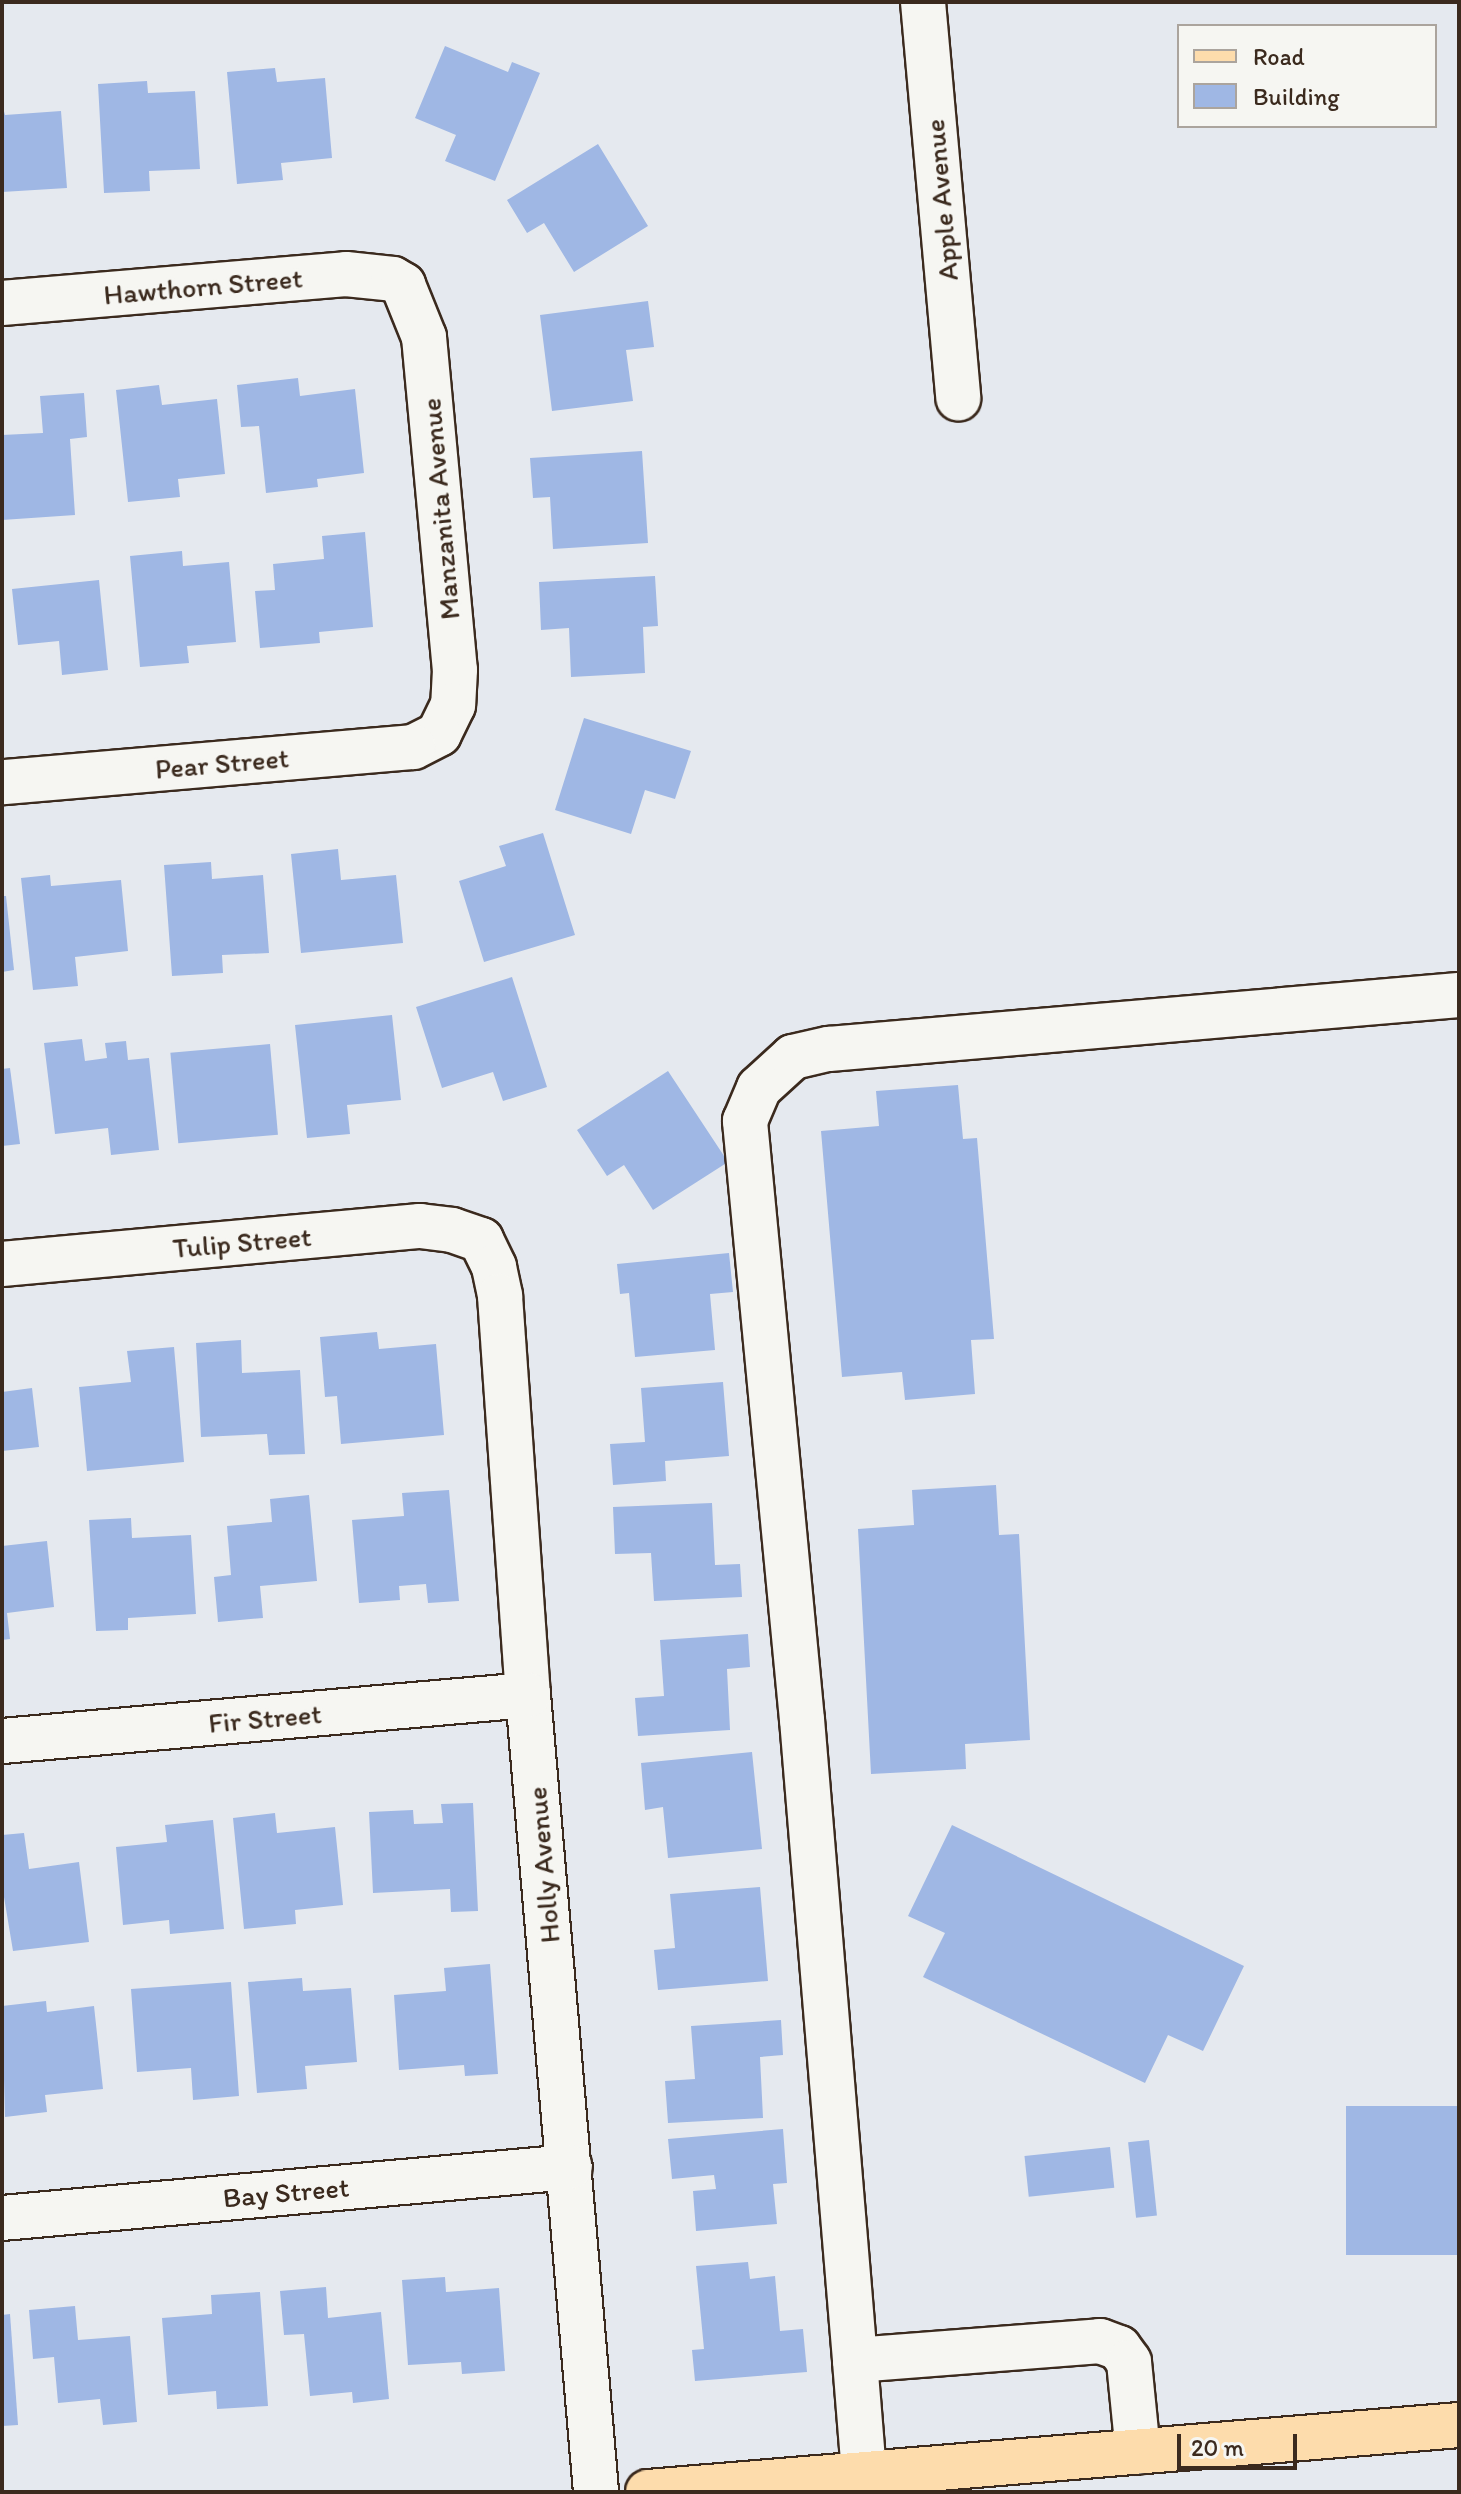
<!DOCTYPE html>
<html>
<head>
<meta charset="utf-8">
<style>
  body { margin:0 }
  #map { position:relative; width:1461px; height:2494px; overflow:hidden; background:#e5e9ef; font-family:Itim,sans-serif }
  div>[style] { position:absolute }
  .building>* { inset:0; background:#9fb7e4; transform-origin:0 0 }
  .roads { filter:drop-shadow(2px 0 #3b2a1e) drop-shadow(-2px 0 #3b2a1e) drop-shadow(0 2px #3b2a1e) drop-shadow(0 -2px #3b2a1e) }
  .minor>* { height:44px; margin:-22px; padding:0 22px; transform-origin:22px; border-radius:22px; background:#f6f6f2 }
  .major>* { height:44px; margin:-22px; padding:0 22px; transform-origin:22px; border-radius:22px; background:#fddcac }
  span { translate:-50% -50%; white-space:nowrap; text-align:center; line-height:1.15; -webkit-text-stroke:6px #f6f6f2; paint-order:stroke }
  .street-label { font-size:28px; color:#3b2a1e }
  .frame { position:absolute; inset:0; border:4px solid #3b2a1e; pointer-events:none }
  .legend { position:absolute; left:1177px; top:24px; width:260px; height:104px; box-sizing:border-box; background:#f6f6f2; border:2px solid #aba49d; margin:0; padding:10px 14px; list-style:none; font-size:24px; color:#3b2a1e }
  .legend li { display:flex; align-items:center; gap:16px; height:40px }
  .legend b { width:40px; border:2px solid #aba49d }
  .scale { position:absolute; left:1177px; top:2434px; width:120px; height:36px; box-sizing:border-box; border:4px solid #3b2a1e; border-top:0; padding-left:10px; font-size:24px; line-height:28px; white-space:nowrap; color:#3b2a1e; -webkit-text-stroke:6px #f6f6f2; paint-order:stroke }
</style>
</head>
<body>
<div id="map">
  <div class="building">
    <i style="clip-path:polygon(445px 46px,508px 72px,512px 62px,540px 73px,495px 181px,445px 161px,456px 135px,415px 118px)"></i>
    <i style="clip-path:polygon(275px 68px,277px 82px,325px 78px,332px 158px,281px 163px,283px 180px,237px 184px,227px 72px)"></i>
    <i style="clip-path:polygon(147px 81px,148px 93px,195px 91px,200px 169px,149px 171px,150px 191px,104px 193px,98px 84px)"></i>
    <i style="clip-path:polygon(2px 104px,5px 115px,61px 111px,67px 188px,2px 192px)"></i>
    <i style="clip-path:polygon(598px 144px,648px 226px,574px 272px,544px 223px,527px 233px,507px 200px)"></i>
    <i style="clip-path:polygon(648px 301px,654px 347px,626px 350px,633px 401px,552px 411px,540px 315px)"></i>
    <i style="clip-path:polygon(298px 378px,300px 396px,355px 389px,364px 473px,317px 479px,318px 487px,266px 493px,259px 426px,241px 427px,237px 385px)"></i>
    <i style="clip-path:polygon(159px 385px,162px 405px,217px 399px,225px 474px,178px 479px,180px 497px,128px 502px,116px 390px)"></i>
    <i style="clip-path:polygon(84px 393px,87px 437px,70px 439px,75px 515px,2px 520px,2px 435px,43px 433px,40px 396px)"></i>
    <i style="clip-path:polygon(642px 451px,648px 543px,553px 549px,550px 497px,533px 498px,530px 458px)"></i>
    <i style="clip-path:polygon(365px 532px,373px 627px,319px 632px,320px 643px,260px 648px,255px 591px,275px 590px,273px 564px,324px 559px,322px 536px)"></i>
    <i style="clip-path:polygon(182px 551px,183px 566px,229px 562px,236px 642px,187px 646px,189px 663px,140px 667px,130px 556px)"></i>
    <i style="clip-path:polygon(655px 576px,658px 626px,643px 627px,645px 673px,571px 677px,569px 628px,541px 630px,539px 582px)"></i>
    <i style="clip-path:polygon(99px 580px,108px 670px,62px 675px,59px 641px,18px 645px,12px 589px)"></i>
    <i style="clip-path:polygon(584px 718px,691px 751px,675px 799px,645px 790px,631px 834px,555px 810px)"></i>
    <i style="clip-path:polygon(543px 833px,575px 935px,484px 962px,459px 881px,506px 866px,499px 846px)"></i>
    <i style="clip-path:polygon(338px 849px,341px 880px,396px 875px,403px 943px,301px 953px,291px 854px)"></i>
    <i style="clip-path:polygon(211px 862px,212px 879px,263px 875px,269px 953px,222px 955px,223px 973px,172px 976px,164px 865px)"></i>
    <i style="clip-path:polygon(50px 875px,51px 886px,121px 880px,128px 951px,75px 957px,78px 986px,33px 990px,21px 878px)"></i>
    <i style="clip-path:polygon(2px 896px,6px 896px,14px 970px,2px 972px)"></i>
    <i style="clip-path:polygon(512px 977px,547px 1087px,503px 1101px,493px 1072px,442px 1088px,416px 1007px)"></i>
    <i style="clip-path:polygon(392px 1015px,401px 1100px,347px 1105px,350px 1134px,307px 1138px,295px 1025px)"></i>
    <i style="clip-path:polygon(82px 1039px,85px 1061px,107px 1058px,105px 1043px,126px 1041px,128px 1060px,149px 1058px,159px 1150px,111px 1155px,108px 1128px,55px 1134px,44px 1043px)"></i>
    <i style="left:270px;top:1044px;width:91px;height:100px;rotate:85deg"></i>
    <i style="clip-path:polygon(10px 1068px,20px 1144px,2px 1146px,2px 1069px)"></i>
    <i style="clip-path:polygon(668px 1071px,728px 1162px,653px 1210px,624px 1165px,607px 1176px,577px 1130px)"></i>
    <i style="clip-path:polygon(958px 1085px,963px 1139px,977px 1138px,994px 1339px,971px 1340px,975px 1394px,905px 1400px,902px 1372px,842px 1377px,821px 1131px,879px 1126px,876px 1091px)"></i>
    <i style="clip-path:polygon(729px 1253px,733px 1292px,710px 1294px,715px 1350px,635px 1357px,629px 1293px,620px 1294px,617px 1264px)"></i>
    <i style="clip-path:polygon(377px 1332px,379px 1349px,436px 1344px,444px 1435px,341px 1444px,337px 1396px,325px 1397px,320px 1337px)"></i>
    <i style="clip-path:polygon(241px 1340px,242px 1373px,300px 1370px,305px 1454px,269px 1455px,267px 1434px,201px 1437px,196px 1343px)"></i>
    <i style="clip-path:polygon(174px 1347px,184px 1462px,87px 1471px,79px 1387px,131px 1382px,127px 1351px)"></i>
    <i style="clip-path:polygon(723px 1382px,729px 1456px,665px 1461px,666px 1481px,613px 1485px,610px 1444px,645px 1442px,641px 1388px)"></i>
    <i style="clip-path:polygon(32px 1388px,39px 1447px,2px 1451px,2px 1392px)"></i>
    <i style="clip-path:polygon(996px 1485px,999px 1535px,1019px 1534px,1030px 1740px,965px 1744px,966px 1769px,871px 1774px,858px 1529px,914px 1525px,912px 1490px)"></i>
    <i style="clip-path:polygon(449px 1490px,459px 1601px,428px 1603px,426px 1584px,399px 1586px,400px 1600px,359px 1603px,352px 1520px,404px 1516px,402px 1493px)"></i>
    <i style="clip-path:polygon(309px 1495px,317px 1581px,260px 1586px,263px 1618px,218px 1622px,214px 1577px,231px 1575px,227px 1526px,272px 1522px,270px 1499px)"></i>
    <i style="clip-path:polygon(712px 1503px,715px 1565px,740px 1564px,742px 1597px,654px 1601px,651px 1553px,615px 1554px,613px 1507px)"></i>
    <i style="clip-path:polygon(131px 1518px,132px 1538px,191px 1535px,196px 1614px,128px 1618px,128px 1630px,96px 1631px,89px 1520px)"></i>
    <i style="clip-path:polygon(47px 1541px,54px 1607px,7px 1613px,10px 1639px,2px 1640px,2px 1546px)"></i>
    <i style="clip-path:polygon(748px 1634px,750px 1667px,727px 1669px,730px 1730px,638px 1736px,635px 1698px,664px 1696px,660px 1640px)"></i>
    <i style="clip-path:polygon(752px 1752px,762px 1849px,668px 1858px,663px 1807px,645px 1810px,641px 1763px)"></i>
    <i style="clip-path:polygon(473px 1803px,478px 1911px,451px 1912px,450px 1889px,373px 1893px,369px 1812px,413px 1810px,414px 1824px,443px 1823px,441px 1804px)"></i>
    <i style="clip-path:polygon(275px 1813px,277px 1833px,335px 1827px,343px 1905px,295px 1910px,296px 1924px,244px 1929px,233px 1818px)"></i>
    <i style="clip-path:polygon(213px 1820px,224px 1929px,170px 1934px,169px 1920px,123px 1925px,116px 1847px,167px 1842px,165px 1825px)"></i>
    <i style="clip-path:polygon(952px 1825px,1244px 1966px,1203px 2051px,1168px 2035px,1145px 2083px,923px 1977px,945px 1933px,908px 1916px)"></i>
    <i style="clip-path:polygon(24px 1833px,29px 1869px,79px 1862px,89px 1942px,13px 1951px,2px 1885px,2px 1835px)"></i>
    <i style="clip-path:polygon(760px 1887px,768px 1981px,658px 1990px,654px 1950px,675px 1948px,670px 1894px)"></i>
    <i style="clip-path:polygon(490px 1964px,498px 2074px,465px 2076px,464px 2065px,399px 2070px,394px 1995px,446px 1991px,444px 1968px)"></i>
    <i style="clip-path:polygon(302px 1978px,303px 1991px,351px 1988px,357px 2062px,305px 2066px,307px 2089px,257px 2093px,248px 1982px)"></i>
    <i style="clip-path:polygon(231px 1982px,239px 2096px,193px 2100px,191px 2068px,137px 2072px,131px 1989px)"></i>
    <i style="clip-path:polygon(46px 2001px,47px 2012px,94px 2006px,103px 2089px,45px 2095px,47px 2112px,5px 2117px,2px 2006px)"></i>
    <i style="clip-path:polygon(781px 2020px,783px 2055px,760px 2057px,763px 2118px,668px 2123px,665px 2081px,695px 2079px,691px 2026px)"></i>
    <i style="left:1459px;top:2106px;width:149px;height:113px;rotate:90deg"></i>
    <i style="clip-path:polygon(783px 2129px,787px 2183px,773px 2184px,777px 2224px,696px 2231px,693px 2191px,716px 2189px,714px 2175px,672px 2179px,668px 2139px)"></i>
    <i style="left:1149px;top:2140px;width:76px;height:21px;rotate:84deg"></i>
    <i style="left:1110px;top:2147px;width:41px;height:86px;rotate:84deg"></i>
    <i style="clip-path:polygon(748px 2262px,750px 2279px,775px 2276px,780px 2331px,803px 2329px,807px 2372px,695px 2381px,692px 2350px,704px 2349px,696px 2266px)"></i>
    <i style="clip-path:polygon(445px 2277px,446px 2292px,499px 2288px,505px 2371px,462px 2374px,461px 2362px,408px 2365px,402px 2280px)"></i>
    <i style="clip-path:polygon(326px 2287px,328px 2318px,381px 2312px,389px 2399px,353px 2403px,352px 2392px,310px 2396px,304px 2334px,284px 2335px,280px 2291px)"></i>
    <i style="clip-path:polygon(260px 2292px,268px 2406px,217px 2409px,216px 2391px,168px 2395px,162px 2318px,212px 2314px,211px 2295px)"></i>
    <i style="clip-path:polygon(75px 2306px,78px 2340px,130px 2336px,137px 2422px,103px 2425px,100px 2399px,58px 2403px,54px 2357px,33px 2359px,29px 2310px)"></i>
    <i style="clip-path:polygon(10px 2314px,18px 2425px,2px 2426px,2px 2315px)"></i>
  </div>
  <div class="roads">
    <div class="minor">
      <i style="left:923px;top:2px;width:398px;rotate:84.9deg"></i>
      <i style="left:2px;top:303px;width:345px;rotate:-4.8deg"></i>
      <i style="left:346px;top:274px;width:47px;rotate:6.1deg"></i>
      <i style="left:393px;top:279px;width:12px;rotate:31deg"></i>
      <i style="left:403px;top:285px;width:56px;rotate:68deg"></i>
      <i style="left:424px;top:337px;width:334px;rotate:84.7deg"></i>
      <i style="left:455px;top:670px;width:35px;rotate:93deg"></i>
      <i style="left:453px;top:705px;width:32px;rotate:116deg"></i>
      <i style="left:439px;top:734px;width:29px;rotate:153deg"></i>
      <i style="left:413px;top:747px;width:412px;rotate:175.1deg"></i>
      <i style="left:2px;top:1264px;width:420px;rotate:-5.2deg"></i>
      <i style="left:420px;top:1226px;width:32px;rotate:7deg"></i>
      <i style="left:452px;top:1230px;width:31px;rotate:19deg"></i>
      <i style="left:481px;top:1240px;width:30px;rotate:64deg"></i>
      <i style="left:494px;top:1267px;width:30px;rotate:78deg"></i>
      <i style="left:500px;top:1296px;width:400px;rotate:86deg"></i>
      <i style="left:528px;top:1695px;width:800px;rotate:85.12deg"></i>
      <i style="left:2px;top:1741px;width:528px;rotate:-5deg"></i>
      <i style="left:2px;top:2218px;width:570px;rotate:-5.13deg"></i>
      <i style="left:855px;top:2360px;width:642px;rotate:-94.73deg"></i>
      <i style="left:802px;top:1720px;width:602px;rotate:-95.44deg"></i>
      <i style="left:745px;top:1121px;width:36px;rotate:-67deg"></i>
      <i style="left:759px;top:1088px;width:46px;rotate:-42.4deg"></i>
      <i style="left:793px;top:1057px;width:37px;rotate:-13deg"></i>
      <i style="left:829px;top:1049px;width:632px;rotate:-4.9deg"></i>
      <i style="left:864px;top:2473px;width:113px;rotate:-94.6deg"></i>
      <i style="left:855px;top:2360px;width:246px;rotate:-4.4deg"></i>
      <i style="left:1100px;top:2341px;width:20px;rotate:20deg"></i>
      <i style="left:1119px;top:2348px;width:17px;rotate:54deg"></i>
      <i style="left:1129px;top:2362px;width:90px;rotate:84.3deg"></i>
    </div>
    <div class="major">
      <i style="left:648px;top:2492px;width:814px;rotate:-4.72deg"></i>
    </div>
  </div>
  <div class="street-label">
    <span style="left:941px;top:200px;rotate:-95deg">Apple Avenue</span>
    <span style="left:203px;top:286px;rotate:-5deg">Hawthorn Street</span>
    <span style="left:440px;top:509px;rotate:-95deg">Manzanita Avenue</span>
    <span style="left:222px;top:763px;rotate:-5deg">Pear Street</span>
    <span style="left:242px;top:1242px;rotate:-5deg">Tulip Street</span>
    <span style="left:265px;top:1718px;rotate:-5deg">Fir Street</span>
    <span style="left:543px;top:1865px;rotate:-95deg">Holly Avenue</span>
    <span style="left:286px;top:2192px;rotate:-5deg">Bay Street</span>
  </div>
  <div class="frame"></div>
  <ul class="legend">
  <li><b style="height:10px;background:#fddcac"></b>Road</li>
  <li><b style="height:22px;background:#9fb7e4"></b>Building</li>
  </ul>
  <div class="scale">20 m</div>
</div>
</body>
</html>
